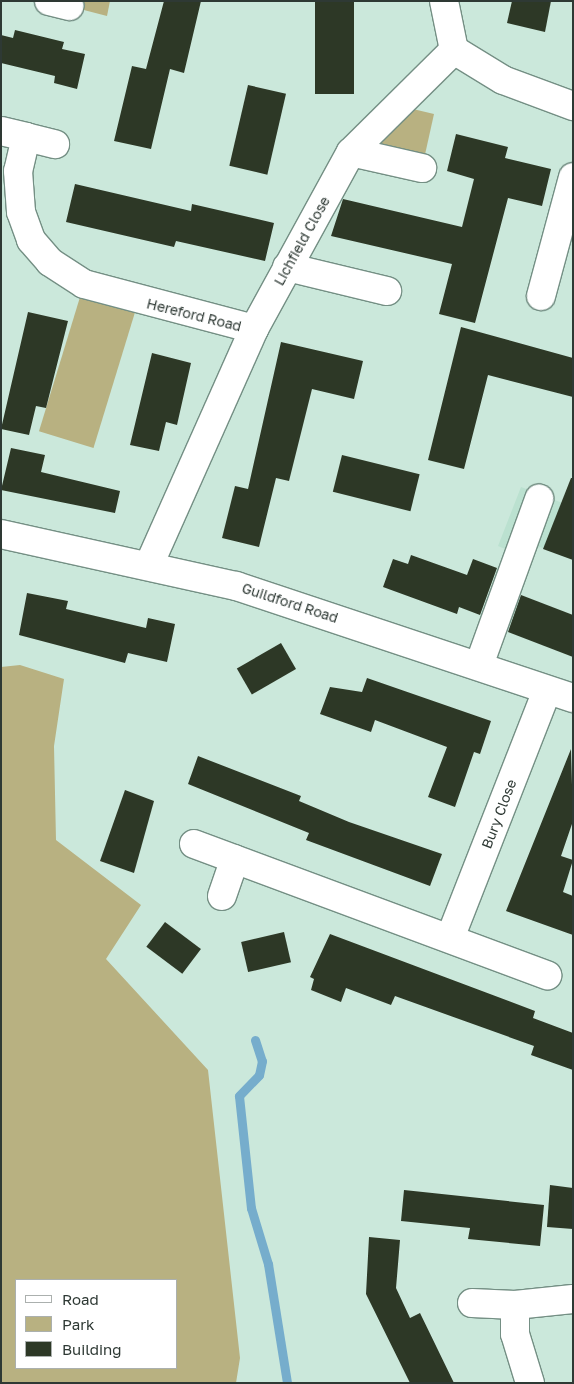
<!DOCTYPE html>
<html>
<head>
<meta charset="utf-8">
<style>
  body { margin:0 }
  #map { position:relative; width:574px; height:1384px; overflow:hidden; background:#cbe8db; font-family:"Golos Text",sans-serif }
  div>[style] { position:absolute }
  .built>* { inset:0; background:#bbe1d0 }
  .green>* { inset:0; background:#b8b181; transform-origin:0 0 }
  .stream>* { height:9px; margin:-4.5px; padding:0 4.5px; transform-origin:4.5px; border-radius:4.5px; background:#76adcc }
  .building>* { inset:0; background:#2d3826; transform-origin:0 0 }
  .roads { filter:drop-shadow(1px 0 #748f84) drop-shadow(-1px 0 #748f84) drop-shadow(0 1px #748f84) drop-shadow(0 -1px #748f84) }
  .minor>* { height:28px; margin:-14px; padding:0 14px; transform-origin:14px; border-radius:14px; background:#fff }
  span { translate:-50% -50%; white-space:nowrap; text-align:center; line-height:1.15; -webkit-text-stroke:5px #fff; paint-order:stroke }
  .street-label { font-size:14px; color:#2e3934 }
  .frame { position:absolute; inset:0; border:2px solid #2e3934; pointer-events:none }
  .legend { position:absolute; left:15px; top:1279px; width:162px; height:90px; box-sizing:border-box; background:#fff; border:1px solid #abb0ae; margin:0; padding:6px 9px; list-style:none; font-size:15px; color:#2e3934 }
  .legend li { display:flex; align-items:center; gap:10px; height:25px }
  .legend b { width:25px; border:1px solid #abb0ae }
</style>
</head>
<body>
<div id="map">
  <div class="built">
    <i style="clip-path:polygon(521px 487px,573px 507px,568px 558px,540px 547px,520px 555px,498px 546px)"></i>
  </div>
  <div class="green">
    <i style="clip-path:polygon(49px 1px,110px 1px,107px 16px)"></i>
    <i style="clip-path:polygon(396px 105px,434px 114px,422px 168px,351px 152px)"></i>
    <i style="left:84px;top:284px;width:57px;height:154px;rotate:17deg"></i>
    <i style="clip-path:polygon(evenodd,20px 665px,64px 679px,54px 746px,56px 840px,141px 905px,106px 959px,208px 1070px,240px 1358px,236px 1383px,1px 1383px,1px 667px,20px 665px,176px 1280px,176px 1368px,16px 1368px,16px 1280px,176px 1280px)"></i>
  </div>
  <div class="stream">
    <i style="left:255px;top:1040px;width:22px;rotate:72deg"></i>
    <i style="left:262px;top:1061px;width:14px;rotate:102deg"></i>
    <i style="left:259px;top:1075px;width:29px;rotate:134deg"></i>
    <i style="left:239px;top:1096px;width:113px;rotate:83.9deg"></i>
    <i style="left:251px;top:1208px;width:59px;rotate:73.1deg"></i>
    <i style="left:268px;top:1264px;width:121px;rotate:80.9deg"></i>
  </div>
  <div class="building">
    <i style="clip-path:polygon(164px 1px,201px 1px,184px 73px,170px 69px,151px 149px,114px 141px,132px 66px,146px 69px)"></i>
    <i style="left:315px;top:1px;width:39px;height:93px"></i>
    <i style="clip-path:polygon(512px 1px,551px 1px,545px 32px,507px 23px)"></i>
    <i style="clip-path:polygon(15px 30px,64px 42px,62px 49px,85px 54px,77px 89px,54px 83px,55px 76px,1px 63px,1px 35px,13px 38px)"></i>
    <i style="left:248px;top:85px;width:39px;height:83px;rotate:13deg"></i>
    <i style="clip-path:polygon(456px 134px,508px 147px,505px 158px,551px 169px,542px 206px,508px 198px,475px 323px,439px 314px,452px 264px,331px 236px,343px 199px,462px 227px,474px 179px,447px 171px)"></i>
    <i style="clip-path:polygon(75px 184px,191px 211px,192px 204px,274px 223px,265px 261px,176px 241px,174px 247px,66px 222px)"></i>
    <i style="clip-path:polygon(28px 312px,68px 321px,46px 408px,36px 406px,29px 435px,1px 429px)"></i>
    <i style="clip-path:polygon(461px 327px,573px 358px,573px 397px,488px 375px,464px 469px,428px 460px)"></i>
    <i style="clip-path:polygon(281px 342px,363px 361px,354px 399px,312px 389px,289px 481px,276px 478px,259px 547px,222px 538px,235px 486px,248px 489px)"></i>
    <i style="clip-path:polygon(152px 353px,191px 363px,177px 425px,166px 422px,159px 451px,130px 445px)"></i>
    <i style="clip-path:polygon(11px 448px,45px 455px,41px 472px,120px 491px,115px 513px,1px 490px)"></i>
    <i style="left:342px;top:455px;width:80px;height:38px;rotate:14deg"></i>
    <i style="clip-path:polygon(571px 478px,573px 478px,573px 560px,543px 549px)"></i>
    <i style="clip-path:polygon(411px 555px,467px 575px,473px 559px,497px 568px,480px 615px,459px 607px,457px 614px,383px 587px,393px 559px,408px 564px)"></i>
    <i style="clip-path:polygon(27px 593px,68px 601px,66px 609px,146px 628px,148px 618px,175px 624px,167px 662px,128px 653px,125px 663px,19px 635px)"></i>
    <i style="clip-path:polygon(521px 595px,573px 615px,573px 657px,508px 632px)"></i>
    <i style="left:281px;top:643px;width:30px;height:51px;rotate:60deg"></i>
    <i style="clip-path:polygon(367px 678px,491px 721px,480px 754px,474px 752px,455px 807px,428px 797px,447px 747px,375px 720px,371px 732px,320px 714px,330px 687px,362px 692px)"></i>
    <i style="clip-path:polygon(571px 749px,573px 821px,561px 856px,573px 860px,563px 892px,573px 896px,573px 935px,506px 911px)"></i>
    <i style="clip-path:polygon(198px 756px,301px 796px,299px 801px,349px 822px,442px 854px,430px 886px,306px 840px,309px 833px,188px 784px)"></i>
    <i style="clip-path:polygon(125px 790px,154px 801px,134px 873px,100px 861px)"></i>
    <i style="left:165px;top:922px;width:45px;height:31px;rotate:37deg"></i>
    <i style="left:284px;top:932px;width:31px;height:44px;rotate:77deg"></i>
    <i style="clip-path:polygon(330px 934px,535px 1011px,533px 1018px,573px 1033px,573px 1070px,531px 1055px,534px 1046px,395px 996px,391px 1005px,346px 988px,341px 1002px,311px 990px,314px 979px,310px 977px)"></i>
    <i style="clip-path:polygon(550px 1185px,573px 1188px,573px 1229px,547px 1227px)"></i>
    <i style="clip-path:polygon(404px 1190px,544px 1205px,540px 1246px,468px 1239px,470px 1228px,401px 1221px)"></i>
    <i style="clip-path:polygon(369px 1237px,400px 1240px,396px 1288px,410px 1318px,420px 1313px,454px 1383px,410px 1383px,366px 1294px)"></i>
  </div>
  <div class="roads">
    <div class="minor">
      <i style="left:49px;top:1px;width:21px;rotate:14deg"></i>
      <i style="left:444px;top:1px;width:50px;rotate:78.5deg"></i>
      <i style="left:454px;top:50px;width:57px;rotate:31.5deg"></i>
      <i style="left:503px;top:80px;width:75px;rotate:20.4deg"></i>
      <i style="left:1px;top:131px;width:26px;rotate:13deg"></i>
      <i style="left:26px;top:137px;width:35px;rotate:103deg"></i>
      <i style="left:18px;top:171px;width:41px;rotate:85.8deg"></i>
      <i style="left:21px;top:212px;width:30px;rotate:70deg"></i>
      <i style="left:31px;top:240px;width:29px;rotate:49deg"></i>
      <i style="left:50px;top:262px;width:40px;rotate:32.9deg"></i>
      <i style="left:84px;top:284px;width:176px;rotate:14.8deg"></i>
      <i style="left:254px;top:329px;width:258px;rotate:114deg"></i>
      <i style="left:26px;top:137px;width:30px;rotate:14deg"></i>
      <i style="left:351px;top:152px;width:73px;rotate:12.7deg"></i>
      <i style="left:287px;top:267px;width:103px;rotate:13.5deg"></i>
      <i style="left:541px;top:296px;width:123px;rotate:-74.9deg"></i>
      <i style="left:254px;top:329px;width:202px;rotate:-61.3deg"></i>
      <i style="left:351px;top:152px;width:145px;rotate:-44.7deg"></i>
      <i style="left:1px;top:534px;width:241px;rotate:12.5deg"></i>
      <i style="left:236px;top:586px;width:355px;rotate:18.4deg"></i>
      <i style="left:479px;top:665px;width:177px;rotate:-70.1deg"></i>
      <i style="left:194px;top:844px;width:377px;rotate:20.4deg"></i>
      <i style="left:222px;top:896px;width:39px;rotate:-71deg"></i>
      <i style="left:450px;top:938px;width:265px;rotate:-68.6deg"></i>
      <i style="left:472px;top:1303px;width:43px;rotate:2.7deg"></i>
      <i style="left:530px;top:1383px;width:51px;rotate:-107deg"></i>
      <i style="left:515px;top:1334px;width:29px;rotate:-90deg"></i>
      <i style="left:515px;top:1305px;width:58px;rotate:-5.9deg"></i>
    </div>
  </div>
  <div class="street-label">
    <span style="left:302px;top:241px;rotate:-61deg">Lichfield Close</span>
    <span style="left:194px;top:315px;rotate:14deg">Hereford Road</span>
    <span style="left:290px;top:603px;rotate:18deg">Guildford Road</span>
    <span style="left:499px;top:814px;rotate:-69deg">Bury Close</span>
  </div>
  <div class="frame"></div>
  <ul class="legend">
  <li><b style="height:6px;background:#fff"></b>Road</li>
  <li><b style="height:14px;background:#b8b181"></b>Park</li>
  <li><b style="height:14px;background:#2d3826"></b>Building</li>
  </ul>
</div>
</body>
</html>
